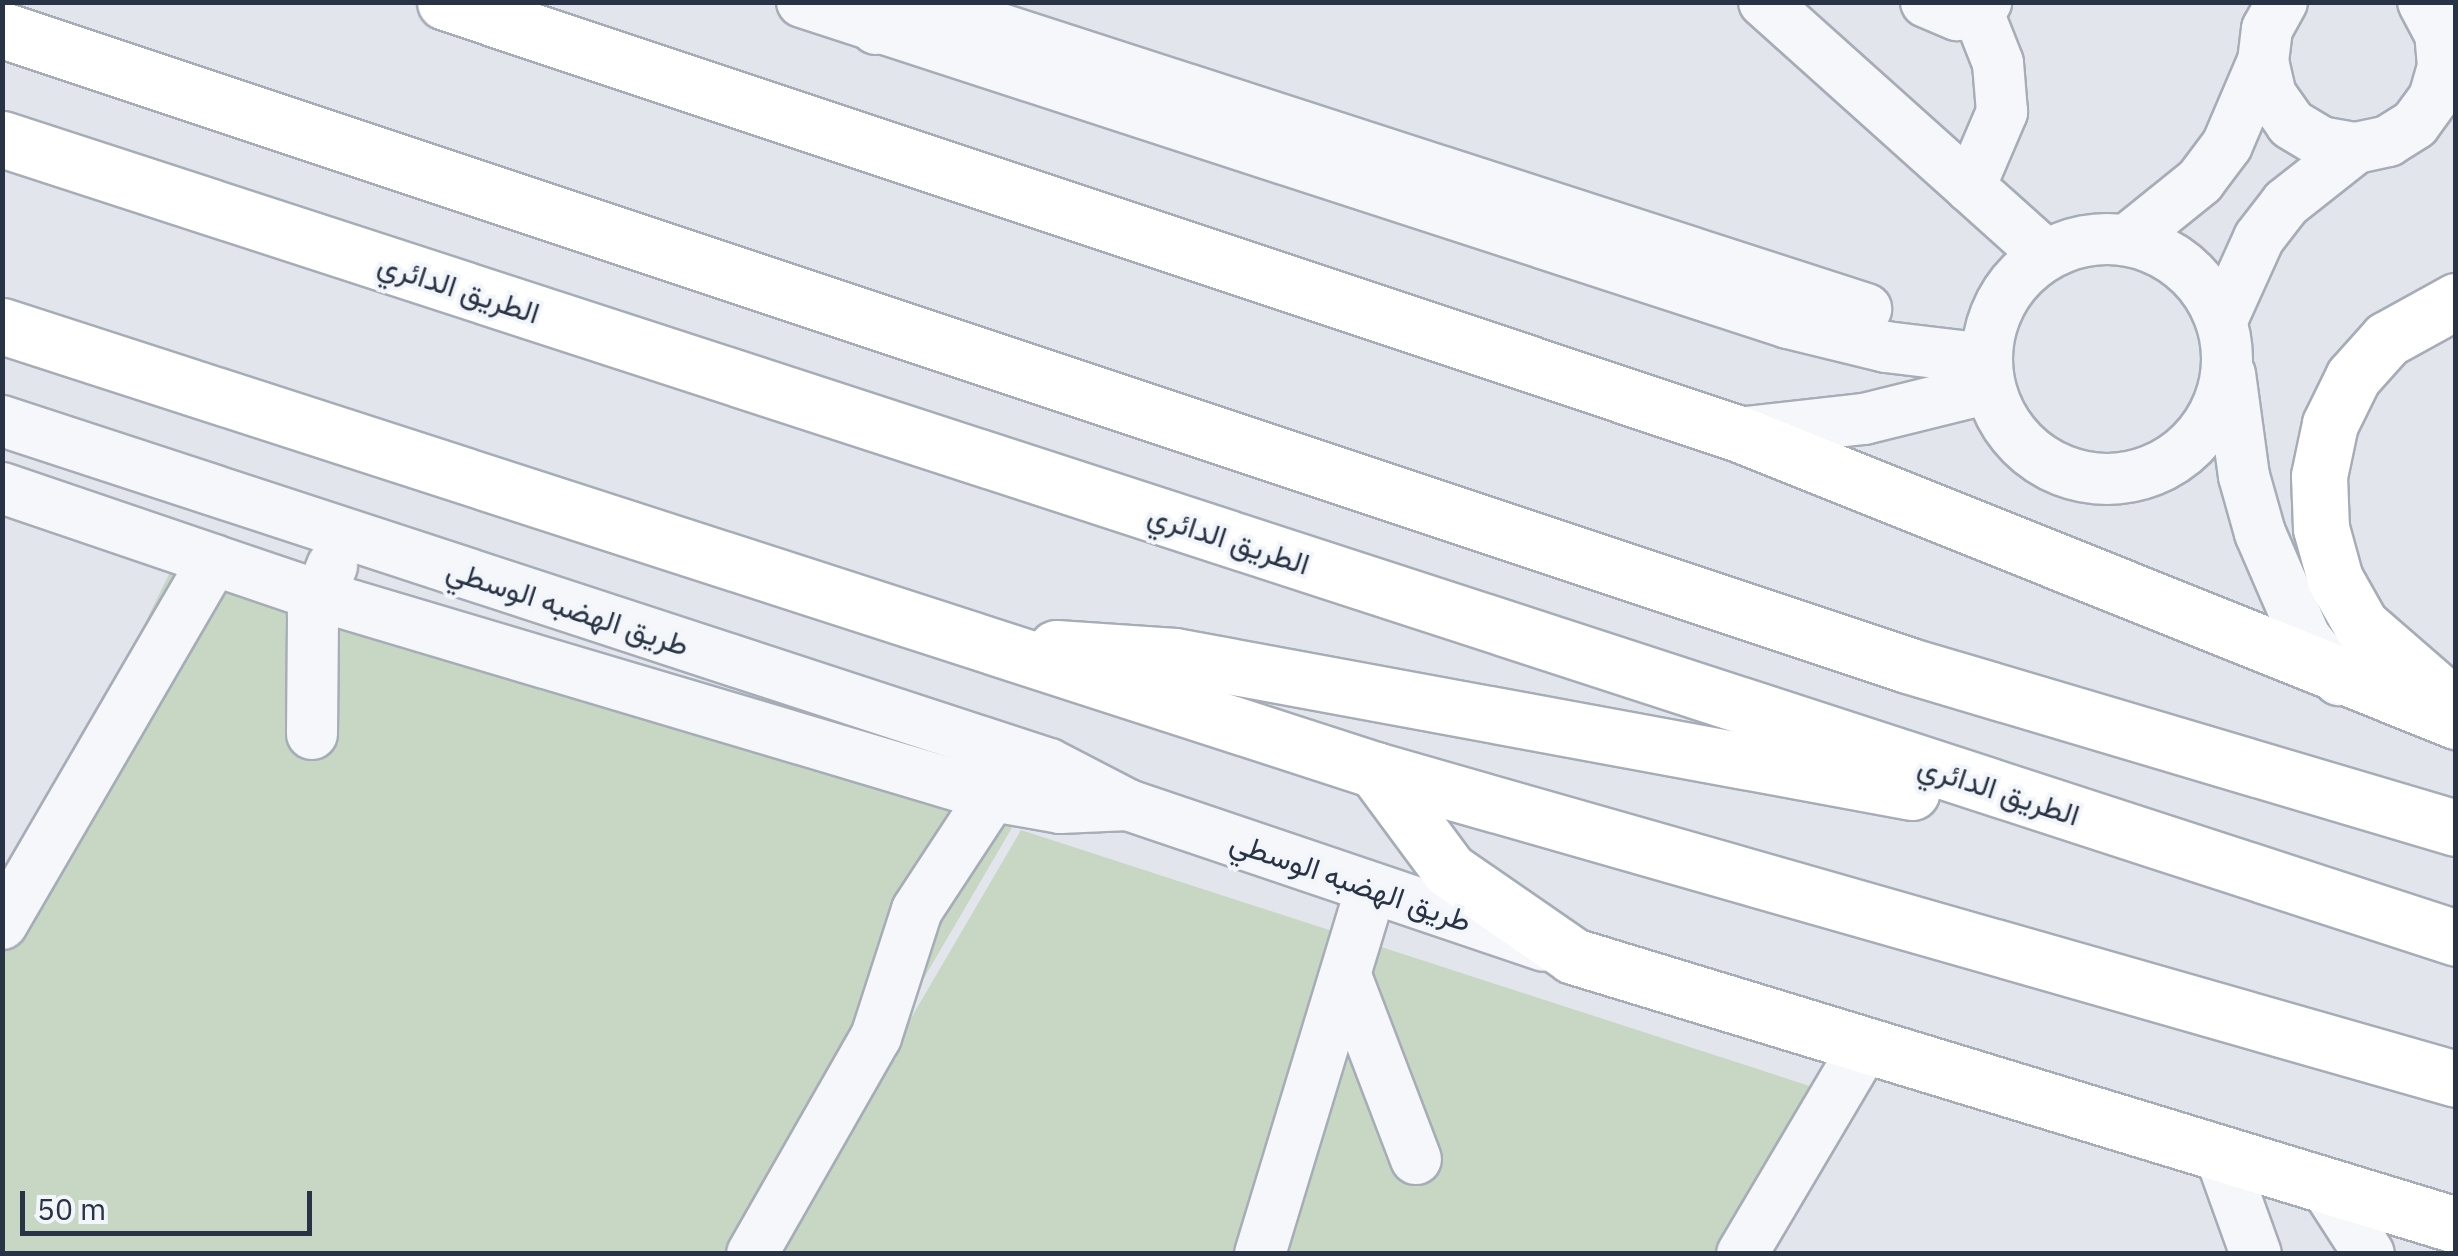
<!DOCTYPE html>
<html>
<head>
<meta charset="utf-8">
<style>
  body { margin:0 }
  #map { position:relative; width:2458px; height:1256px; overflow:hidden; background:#e2e6ec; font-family:"IBM Plex Sans",Vazirmatn,sans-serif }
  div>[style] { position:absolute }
  .green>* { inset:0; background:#c7d7c3 }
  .roads { filter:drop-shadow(2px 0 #a6adb7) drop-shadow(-2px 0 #a6adb7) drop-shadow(0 2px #a6adb7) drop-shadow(0 -2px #a6adb7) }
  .minor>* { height:50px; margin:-25px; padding:0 25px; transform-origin:25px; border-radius:25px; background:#f6f7fa }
  .minor>.ring { margin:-25px; padding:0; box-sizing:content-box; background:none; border:50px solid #f6f7fa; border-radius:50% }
  .highway>* { height:55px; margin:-27.5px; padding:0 27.5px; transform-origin:27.5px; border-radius:27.5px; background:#fff }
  span { translate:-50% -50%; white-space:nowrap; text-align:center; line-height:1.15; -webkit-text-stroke:8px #f2f5f9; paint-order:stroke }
  .street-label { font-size:30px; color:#283346 }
  .frame { position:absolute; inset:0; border:5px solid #283346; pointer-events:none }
  .scale { position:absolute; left:20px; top:1191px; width:292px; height:45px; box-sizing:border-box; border:5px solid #283346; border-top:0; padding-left:12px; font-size:30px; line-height:35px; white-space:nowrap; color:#283346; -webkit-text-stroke:8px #f2f5f9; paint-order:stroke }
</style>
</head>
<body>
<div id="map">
  <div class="green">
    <i style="clip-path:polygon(172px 568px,1013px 826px,763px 1253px,3px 1254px,3px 886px,84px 747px)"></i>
    <i style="clip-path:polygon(1021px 830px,1819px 1089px,1721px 1253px,773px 1254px)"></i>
  </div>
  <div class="roads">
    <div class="minor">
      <i style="left:802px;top:2px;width:1037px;rotate:18.03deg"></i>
      <i style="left:1788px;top:323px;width:101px;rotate:13.8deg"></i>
      <i style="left:1886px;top:347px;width:101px;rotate:6.8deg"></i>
      <i style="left:1764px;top:2px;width:379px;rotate:41.9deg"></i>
      <i style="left:1926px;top:2px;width:34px;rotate:23deg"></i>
      <i style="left:1957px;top:15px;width:32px;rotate:-24deg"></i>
      <i style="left:2282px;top:2px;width:31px;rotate:119deg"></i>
      <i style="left:2267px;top:29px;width:32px;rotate:97deg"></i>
      <i style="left:2263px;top:61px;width:35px;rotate:77deg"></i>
      <i style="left:2271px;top:95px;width:35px;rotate:55deg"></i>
      <i style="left:2291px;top:124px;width:35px;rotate:31deg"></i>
      <i style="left:2321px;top:142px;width:36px;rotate:10deg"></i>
      <i style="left:2356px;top:148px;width:33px;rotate:-12deg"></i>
      <i style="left:2388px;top:141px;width:32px;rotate:-32deg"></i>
      <i style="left:2415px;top:124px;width:32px;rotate:-54deg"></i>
      <i style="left:2434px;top:98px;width:33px;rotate:-74deg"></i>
      <i style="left:2443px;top:66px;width:32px;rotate:-95deg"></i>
      <i style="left:2440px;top:34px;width:36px;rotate:-118deg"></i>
      <i style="left:876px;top:29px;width:48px;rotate:-19.6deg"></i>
      <i style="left:921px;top:13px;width:49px;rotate:7deg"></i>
      <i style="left:970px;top:19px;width:942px;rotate:17.93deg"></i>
      <i style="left:1970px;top:187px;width:82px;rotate:-66.9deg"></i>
      <i style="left:2002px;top:112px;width:49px;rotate:-94.7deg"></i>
      <i style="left:1998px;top:63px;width:57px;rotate:-111.6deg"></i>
      <i class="ring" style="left:1987px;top:239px;width:190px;height:190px"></i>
      <i style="left:2127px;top:240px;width:94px;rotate:-38.9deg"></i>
      <i style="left:2200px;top:181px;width:45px;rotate:-53.1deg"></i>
      <i style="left:2227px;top:145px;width:91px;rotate:-66.8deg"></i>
      <i style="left:2222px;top:320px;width:90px;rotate:-65.7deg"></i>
      <i style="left:2259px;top:238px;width:44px;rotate:-52.4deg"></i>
      <i style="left:2286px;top:203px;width:89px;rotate:-38.2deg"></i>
      <i style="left:2230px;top:374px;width:103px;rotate:82.2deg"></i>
      <i style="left:2244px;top:476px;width:59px;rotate:74.3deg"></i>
      <i style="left:2260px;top:533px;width:113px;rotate:66.6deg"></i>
      <i style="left:2305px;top:637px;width:55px;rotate:51.7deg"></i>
      <i style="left:2px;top:421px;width:1102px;rotate:18.14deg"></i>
      <i style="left:1049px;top:764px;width:89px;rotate:27.4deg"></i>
      <i style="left:1128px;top:805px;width:439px;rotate:18.7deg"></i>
      <i style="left:1737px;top:433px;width:128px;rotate:-6.3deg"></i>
      <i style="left:1864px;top:419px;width:129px;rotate:-13.9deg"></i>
      <i style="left:2px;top:488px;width:336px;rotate:18.8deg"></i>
      <i style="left:320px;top:596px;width:701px;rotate:16.57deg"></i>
      <i style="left:992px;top:796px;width:69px;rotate:10deg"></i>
      <i style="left:1060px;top:808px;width:68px;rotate:-2.5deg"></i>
      <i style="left:312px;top:734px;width:119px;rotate:-89.5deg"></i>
      <i style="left:313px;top:615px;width:53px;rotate:-68.8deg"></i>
      <i style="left:2px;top:924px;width:421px;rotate:-59.8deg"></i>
      <i style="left:1346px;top:976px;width:196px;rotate:69.1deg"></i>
      <i style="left:2221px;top:1157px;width:103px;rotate:70.2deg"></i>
      <i style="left:2327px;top:1189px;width:77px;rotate:57.1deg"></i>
      <i style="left:752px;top:1254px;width:250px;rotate:-60.3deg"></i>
      <i style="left:876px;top:1037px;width:133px;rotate:-72.1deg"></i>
      <i style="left:917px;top:910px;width:136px;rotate:-56.7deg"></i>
      <i style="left:1260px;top:1254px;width:382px;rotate:-73.1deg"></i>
      <i style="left:1742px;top:1254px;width:238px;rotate:-59.4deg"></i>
    </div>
    <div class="highway">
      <i style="left:445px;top:2px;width:1362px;rotate:18.45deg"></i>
      <i style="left:1737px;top:433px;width:775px;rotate:21.83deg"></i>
      <i style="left:2px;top:30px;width:2008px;rotate:18.43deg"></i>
      <i style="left:1907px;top:665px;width:573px;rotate:16.54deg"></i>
      <i style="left:2px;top:139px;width:2581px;rotate:18.03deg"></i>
      <i style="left:2px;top:326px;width:1443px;rotate:17.92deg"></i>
      <i style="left:1375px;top:770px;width:1124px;rotate:15.95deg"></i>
      <i style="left:1056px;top:648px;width:119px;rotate:3.8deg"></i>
      <i style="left:1175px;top:656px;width:749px;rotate:10.46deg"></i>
      <i style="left:2453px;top:705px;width:122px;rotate:-139deg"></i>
      <i style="left:2361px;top:625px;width:53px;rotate:-119.5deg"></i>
      <i style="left:2335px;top:579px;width:53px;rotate:-105.4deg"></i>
      <i style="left:2321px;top:528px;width:52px;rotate:-92.2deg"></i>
      <i style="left:2319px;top:476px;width:53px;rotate:-78.1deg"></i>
      <i style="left:2330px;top:424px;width:52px;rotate:-63.9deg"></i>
      <i style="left:2353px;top:377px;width:51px;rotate:-48.2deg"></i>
      <i style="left:2387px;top:339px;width:79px;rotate:-28.8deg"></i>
      <i style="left:1375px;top:770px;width:124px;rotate:53.5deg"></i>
      <i style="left:1449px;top:870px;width:151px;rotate:34.7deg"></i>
      <i style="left:1573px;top:956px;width:923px;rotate:16.94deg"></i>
    </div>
  </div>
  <div class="street-label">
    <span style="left:459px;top:288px;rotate:18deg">الطريق الدائري</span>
    <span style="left:1229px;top:539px;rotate:18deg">الطريق الدائري</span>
    <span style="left:568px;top:607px;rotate:18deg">طريق الهضبه الوسطي</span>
    <span style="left:1999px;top:790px;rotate:18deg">الطريق الدائري</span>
    <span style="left:1351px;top:881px;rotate:19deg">طريق الهضبه الوسطي</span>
  </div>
  <div class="frame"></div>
  <div class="scale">50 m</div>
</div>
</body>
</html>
